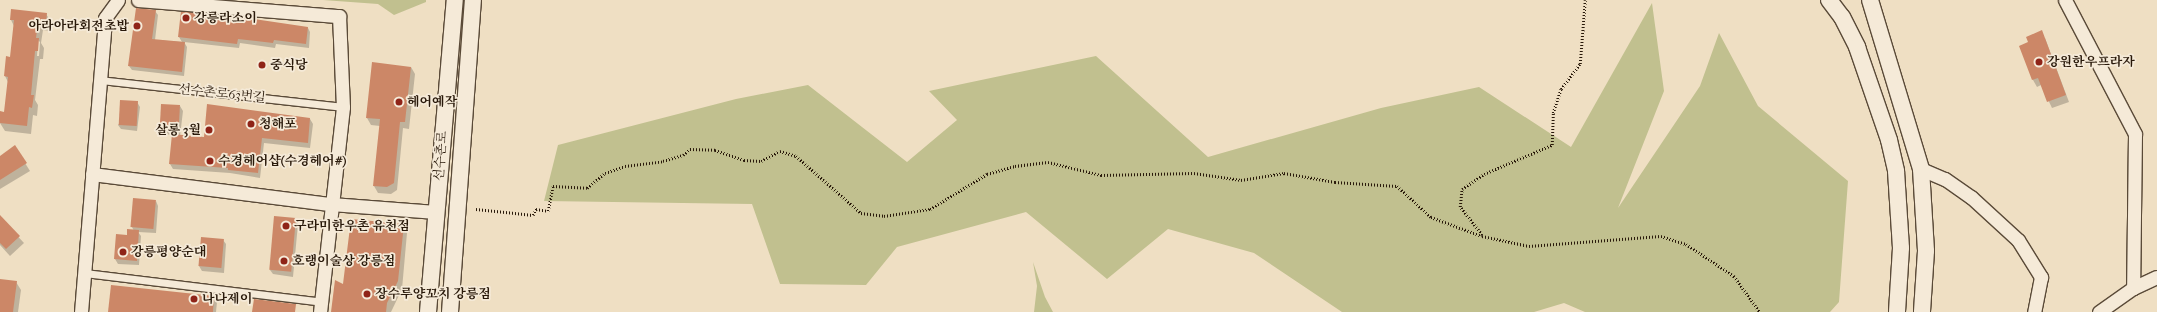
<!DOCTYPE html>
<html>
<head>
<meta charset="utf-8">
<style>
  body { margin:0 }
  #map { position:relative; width:2157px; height:312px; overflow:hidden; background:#efdfc3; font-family:"IM FELL French Canon","Noto Serif KR",serif }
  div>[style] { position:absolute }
  .green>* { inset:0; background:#c1c08f }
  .shadow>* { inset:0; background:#0003 }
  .building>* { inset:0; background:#cc8767; transform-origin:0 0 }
  .path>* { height:2.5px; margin-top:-1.25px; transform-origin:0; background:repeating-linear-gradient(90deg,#29190a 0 1px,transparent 0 3px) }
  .roads { filter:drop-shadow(1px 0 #5a4a38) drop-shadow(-1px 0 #5a4a38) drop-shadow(0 1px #5a4a38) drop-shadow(0 -1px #5a4a38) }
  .service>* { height:7px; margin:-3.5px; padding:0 3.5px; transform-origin:3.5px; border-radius:3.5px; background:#f5ead8 }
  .minor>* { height:13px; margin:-6.5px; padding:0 6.5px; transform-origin:6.5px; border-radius:6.5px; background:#f5ead8 }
  .tertiary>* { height:16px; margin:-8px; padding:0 8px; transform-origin:8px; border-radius:8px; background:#f5ead8 }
  .dots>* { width:11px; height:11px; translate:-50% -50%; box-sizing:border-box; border:2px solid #f5ead8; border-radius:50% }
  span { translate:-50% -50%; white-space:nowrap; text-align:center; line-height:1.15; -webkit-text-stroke:3.5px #f5ead8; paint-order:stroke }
  .poi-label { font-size:13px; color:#29190a; font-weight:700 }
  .left { translate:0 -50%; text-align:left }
  .right { translate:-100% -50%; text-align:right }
  .street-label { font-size:13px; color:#29190a }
</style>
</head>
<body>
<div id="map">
  <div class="green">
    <i style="clip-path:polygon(323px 0,426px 0,426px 2px,394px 15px,378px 4px)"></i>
    <i style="clip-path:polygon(1652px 3px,1664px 91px,1618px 208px,1700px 86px,1719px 33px,1758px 106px,1848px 181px,1839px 302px,1830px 312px,1585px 312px,1564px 303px,1534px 312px,1342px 312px,1254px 253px,1168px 229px,1107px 279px,1026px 212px,897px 247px,866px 285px,780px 284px,752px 204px,544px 201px,558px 145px,736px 99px,808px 85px,907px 162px,957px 120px,929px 91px,1096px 56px,1208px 157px,1381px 108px,1479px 87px,1571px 147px)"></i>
    <i style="clip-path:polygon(1033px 262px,1045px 297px,1053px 312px,1034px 312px,1037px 286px)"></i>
  </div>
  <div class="shadow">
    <i style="clip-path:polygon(155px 11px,158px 15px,155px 40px,182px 42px,179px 37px,308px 28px,310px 32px,309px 48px,276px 44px,275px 48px,240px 43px,239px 48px,184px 42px,187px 47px,184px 76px,132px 70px,129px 66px)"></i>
    <i style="clip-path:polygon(evenodd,46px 14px,51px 22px,51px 31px,43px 30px,41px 43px,44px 48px,43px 59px,40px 59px,35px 100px,38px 105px,37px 116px,33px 115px,31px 134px,5px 131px,0 123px,5px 113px,8px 82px,5px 76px,11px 58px,14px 26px,11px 20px,46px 14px,38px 40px,40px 42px,39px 56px,37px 56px,38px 40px)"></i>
    <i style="clip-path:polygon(2045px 38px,2069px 102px,2052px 108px,2041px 85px,2037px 87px,2033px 80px,2020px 46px)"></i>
    <i style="clip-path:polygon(411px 67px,415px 74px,409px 129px,403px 128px,397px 190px,391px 194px,378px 193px,374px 186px,380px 126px,371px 125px,367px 118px)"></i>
    <i style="clip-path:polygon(137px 102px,140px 107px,137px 131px,121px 129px,118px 125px)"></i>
    <i style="clip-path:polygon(180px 106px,183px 111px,180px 136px,205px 138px,310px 119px,313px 124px,310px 148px,264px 143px,260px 178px,230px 173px,173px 169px,170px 164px,173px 135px,163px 134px,160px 130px)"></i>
    <i style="clip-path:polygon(15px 147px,30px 171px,0 189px,0 157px)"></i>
    <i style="clip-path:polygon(156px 201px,158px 206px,156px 233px,138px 232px,141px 236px,139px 265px,118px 264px,115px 259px,128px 236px,134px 231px,132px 227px)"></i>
    <i style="clip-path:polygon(0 217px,24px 243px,10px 256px,0 245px)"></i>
    <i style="clip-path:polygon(296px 219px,298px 224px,293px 277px,273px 274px,270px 270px)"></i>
    <i style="clip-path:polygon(403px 225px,407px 233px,402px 289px,391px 312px,333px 312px,344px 285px)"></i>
    <i style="clip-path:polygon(202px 238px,223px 240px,226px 244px,224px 273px,202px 271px,199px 266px)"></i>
    <i style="clip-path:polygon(0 280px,16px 282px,21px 290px,18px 312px,0 312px)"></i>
    <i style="clip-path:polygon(214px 297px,217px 302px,216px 312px,109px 312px)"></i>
  </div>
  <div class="building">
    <i style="clip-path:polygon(136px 8px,156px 10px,152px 39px,185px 42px,182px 72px,128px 66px)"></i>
    <i style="clip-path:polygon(11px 9px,47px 13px,46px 23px,38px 22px,36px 38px,39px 38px,38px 51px,35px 51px,31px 95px,34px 95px,32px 108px,29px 107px,27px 126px,0 123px,0 111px,4px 112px,8px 77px,4px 76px,6px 56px,10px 57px,14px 20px,10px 20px)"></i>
    <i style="clip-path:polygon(181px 11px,240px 17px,308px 27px,306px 44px,274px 40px,273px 43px,238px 39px,237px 44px,178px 37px)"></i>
    <i style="clip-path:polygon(2042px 30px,2066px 95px,2047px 102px,2038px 78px,2032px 80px,2019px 46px,2028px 42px,2026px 37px)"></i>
    <i style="clip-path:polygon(372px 62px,411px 67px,405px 122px,400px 122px,394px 183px,387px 187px,373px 186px,380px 119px,366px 118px)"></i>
    <i style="left:120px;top:100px;width:18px;height:25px;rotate:3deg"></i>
    <i style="left:161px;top:104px;width:19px;height:26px;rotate:3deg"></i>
    <i style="clip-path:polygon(207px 104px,310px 118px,308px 143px,262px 138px,258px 173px,228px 170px,228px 168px,169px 164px,172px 134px,204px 137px)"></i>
    <i style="clip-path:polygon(15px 145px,27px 163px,0 180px,0 156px)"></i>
    <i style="left:133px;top:198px;width:23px;height:29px;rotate:5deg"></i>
    <i style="clip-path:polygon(0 215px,20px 236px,6px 249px,0 243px)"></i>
    <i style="left:274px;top:216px;width:22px;height:54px;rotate:5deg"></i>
    <i style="clip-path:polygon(351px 219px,404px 224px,398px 281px,387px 303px,386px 312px,331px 312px,335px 280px,343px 284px)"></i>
    <i style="clip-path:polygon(127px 229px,139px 230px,137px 261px,114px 259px,116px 234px,127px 235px)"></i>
    <i style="left:201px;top:237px;width:23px;height:29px;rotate:5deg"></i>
    <i style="clip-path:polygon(0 279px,17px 281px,13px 312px,0 312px)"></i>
    <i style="clip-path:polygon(111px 285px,214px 296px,213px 312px,108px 312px)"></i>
    <i style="clip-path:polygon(254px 299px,296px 304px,295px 312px,252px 312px)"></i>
  </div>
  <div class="path">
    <i style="left:476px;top:209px;width:57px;rotate:6deg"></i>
    <i style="left:533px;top:215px;width:7px;rotate:-63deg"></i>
    <i style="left:536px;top:209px;width:12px;rotate:9deg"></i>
    <i style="left:548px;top:211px;width:25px;rotate:-79deg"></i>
    <i style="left:553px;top:186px;width:34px;rotate:3deg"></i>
    <i style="left:587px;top:188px;width:23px;rotate:-40deg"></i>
    <i style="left:605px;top:173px;width:21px;rotate:-19deg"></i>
    <i style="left:625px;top:166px;width:38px;rotate:-7deg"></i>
    <i style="left:663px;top:161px;width:21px;rotate:-17deg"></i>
    <i style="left:683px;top:155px;width:9px;rotate:-41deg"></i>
    <i style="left:690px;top:149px;width:25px;rotate:2deg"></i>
    <i style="left:715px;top:150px;width:31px;rotate:19deg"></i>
    <i style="left:744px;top:160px;width:17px;rotate:3deg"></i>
    <i style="left:761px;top:161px;width:21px;rotate:-28deg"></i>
    <i style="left:780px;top:151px;width:17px;rotate:17deg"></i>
    <i style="left:796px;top:156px;width:86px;rotate:41.2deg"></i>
    <i style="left:861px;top:213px;width:23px;rotate:7deg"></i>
    <i style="left:884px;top:216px;width:47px;rotate:-8.7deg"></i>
    <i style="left:930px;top:209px;width:67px;rotate:-31.6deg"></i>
    <i style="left:987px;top:174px;width:29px;rotate:-16deg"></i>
    <i style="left:1015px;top:166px;width:33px;rotate:-7deg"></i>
    <i style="left:1048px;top:162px;width:55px;rotate:13.8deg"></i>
    <i style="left:1101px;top:175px;width:93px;rotate:-1.2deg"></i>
    <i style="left:1194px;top:173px;width:48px;rotate:8.5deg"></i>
    <i style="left:1241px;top:180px;width:44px;rotate:-9.2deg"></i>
    <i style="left:1284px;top:173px;width:52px;rotate:10deg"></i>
    <i style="left:1335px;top:182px;width:62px;rotate:3.7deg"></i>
    <i style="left:1397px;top:186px;width:46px;rotate:42.4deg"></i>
    <i style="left:1431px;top:217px;width:54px;rotate:20.4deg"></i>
    <i style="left:1482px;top:236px;width:48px;rotate:12deg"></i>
    <i style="left:1529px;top:246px;width:132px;rotate:-4.3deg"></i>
    <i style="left:1661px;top:236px;width:26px;rotate:18deg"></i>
    <i style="left:1686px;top:244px;width:58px;rotate:33.7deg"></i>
    <i style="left:1734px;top:276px;width:44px;rotate:54.2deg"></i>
    <i style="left:1482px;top:235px;width:36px;rotate:-128deg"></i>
    <i style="left:1460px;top:207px;width:18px;rotate:-84deg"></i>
    <i style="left:1462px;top:189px;width:27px;rotate:-34deg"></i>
    <i style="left:1484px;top:174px;width:74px;rotate:-23.1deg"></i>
    <i style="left:1552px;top:145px;width:32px;rotate:-88deg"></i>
    <i style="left:1553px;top:113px;width:25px;rotate:-72deg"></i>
    <i style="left:1561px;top:89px;width:31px;rotate:-53deg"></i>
    <i style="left:1580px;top:64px;width:64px;rotate:-85.5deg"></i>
  </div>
  <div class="roads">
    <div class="service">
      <i style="left:100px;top:80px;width:244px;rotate:6.3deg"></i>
      <i style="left:84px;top:273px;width:240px;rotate:6.9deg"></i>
    </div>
    <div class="minor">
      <i style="left:138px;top:0;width:202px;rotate:4.6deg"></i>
      <i style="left:339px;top:16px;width:91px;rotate:87.5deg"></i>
      <i style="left:343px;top:107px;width:206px;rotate:96.4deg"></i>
      <i style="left:2065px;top:0;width:151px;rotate:62.4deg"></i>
      <i style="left:2135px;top:134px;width:154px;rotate:90.7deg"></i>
      <i style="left:1921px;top:169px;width:26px;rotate:23deg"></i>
      <i style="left:1945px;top:179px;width:32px;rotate:35deg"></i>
      <i style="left:1971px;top:197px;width:64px;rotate:42.5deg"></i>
      <i style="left:2018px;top:240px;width:44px;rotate:58.1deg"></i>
      <i style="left:2041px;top:277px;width:36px;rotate:101deg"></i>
      <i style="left:92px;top:174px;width:241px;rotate:7.2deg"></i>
      <i style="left:331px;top:204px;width:105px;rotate:4.4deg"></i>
      <i style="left:81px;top:312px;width:295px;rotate:-85.3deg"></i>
      <i style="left:105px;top:18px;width:22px;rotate:-54deg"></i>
      <i style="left:2099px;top:312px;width:42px;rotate:-35.2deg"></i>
      <i style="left:2133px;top:288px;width:26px;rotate:-25deg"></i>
    </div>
    <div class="tertiary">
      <i style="left:1829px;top:0;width:21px;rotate:53deg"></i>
      <i style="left:1842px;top:17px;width:34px;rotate:63deg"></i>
      <i style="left:1857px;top:47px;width:98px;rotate:71deg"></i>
      <i style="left:1889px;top:140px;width:32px;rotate:77deg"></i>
      <i style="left:1896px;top:171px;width:77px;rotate:86.3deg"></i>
      <i style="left:1901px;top:248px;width:64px;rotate:93.6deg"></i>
      <i style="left:1870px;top:0;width:177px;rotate:73.2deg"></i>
      <i style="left:1921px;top:169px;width:82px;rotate:86.5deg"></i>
      <i style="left:1926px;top:251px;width:61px;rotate:93.8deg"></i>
      <i style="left:428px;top:312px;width:313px;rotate:-85.1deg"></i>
      <i style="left:450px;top:312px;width:313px;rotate:-85.8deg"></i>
    </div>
  </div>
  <div class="dots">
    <i style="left:186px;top:18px;background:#8f2418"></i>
    <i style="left:137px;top:26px;background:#8f2418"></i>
    <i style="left:2039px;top:62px;background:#8f2418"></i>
    <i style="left:262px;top:65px;background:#8f2418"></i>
    <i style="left:399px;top:102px;background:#8f2418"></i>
    <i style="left:251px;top:124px;background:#8f2418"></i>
    <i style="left:209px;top:130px;background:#8f2418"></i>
    <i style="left:210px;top:161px;background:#8f2418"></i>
    <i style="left:286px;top:226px;background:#8f2418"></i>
    <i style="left:123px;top:252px;background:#8f2418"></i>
    <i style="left:284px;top:261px;background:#8f2418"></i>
    <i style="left:367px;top:294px;background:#8f2418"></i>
    <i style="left:194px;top:299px;background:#8f2418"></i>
  </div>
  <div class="poi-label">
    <span class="left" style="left:194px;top:18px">강릉라소이</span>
    <span class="right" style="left:129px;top:26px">아라아라회전초밥</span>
    <span class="left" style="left:2047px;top:62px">강원한우프라자</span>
    <span class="left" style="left:270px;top:65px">중식당</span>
    <span class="left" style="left:407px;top:102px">헤어예작</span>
    <span class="left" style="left:259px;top:124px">청해포</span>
    <span class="right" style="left:201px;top:130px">살롱 3월</span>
    <span class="left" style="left:218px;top:161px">수경헤어샵(수경헤어#)</span>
    <span class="left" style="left:294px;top:226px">구라미한우촌 유천점</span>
    <span class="left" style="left:131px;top:252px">강릉평양순대</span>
    <span class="left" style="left:292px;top:261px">호랭이술상 강릉점</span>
    <span class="left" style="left:375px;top:294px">장수루양꼬치 강릉점</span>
    <span class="left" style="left:202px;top:299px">나나제이</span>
  </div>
  <div class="street-label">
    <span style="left:222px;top:94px;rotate:6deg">선수촌로63번길</span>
    <span style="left:441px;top:156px;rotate:-86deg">선수촌로</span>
  </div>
</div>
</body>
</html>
